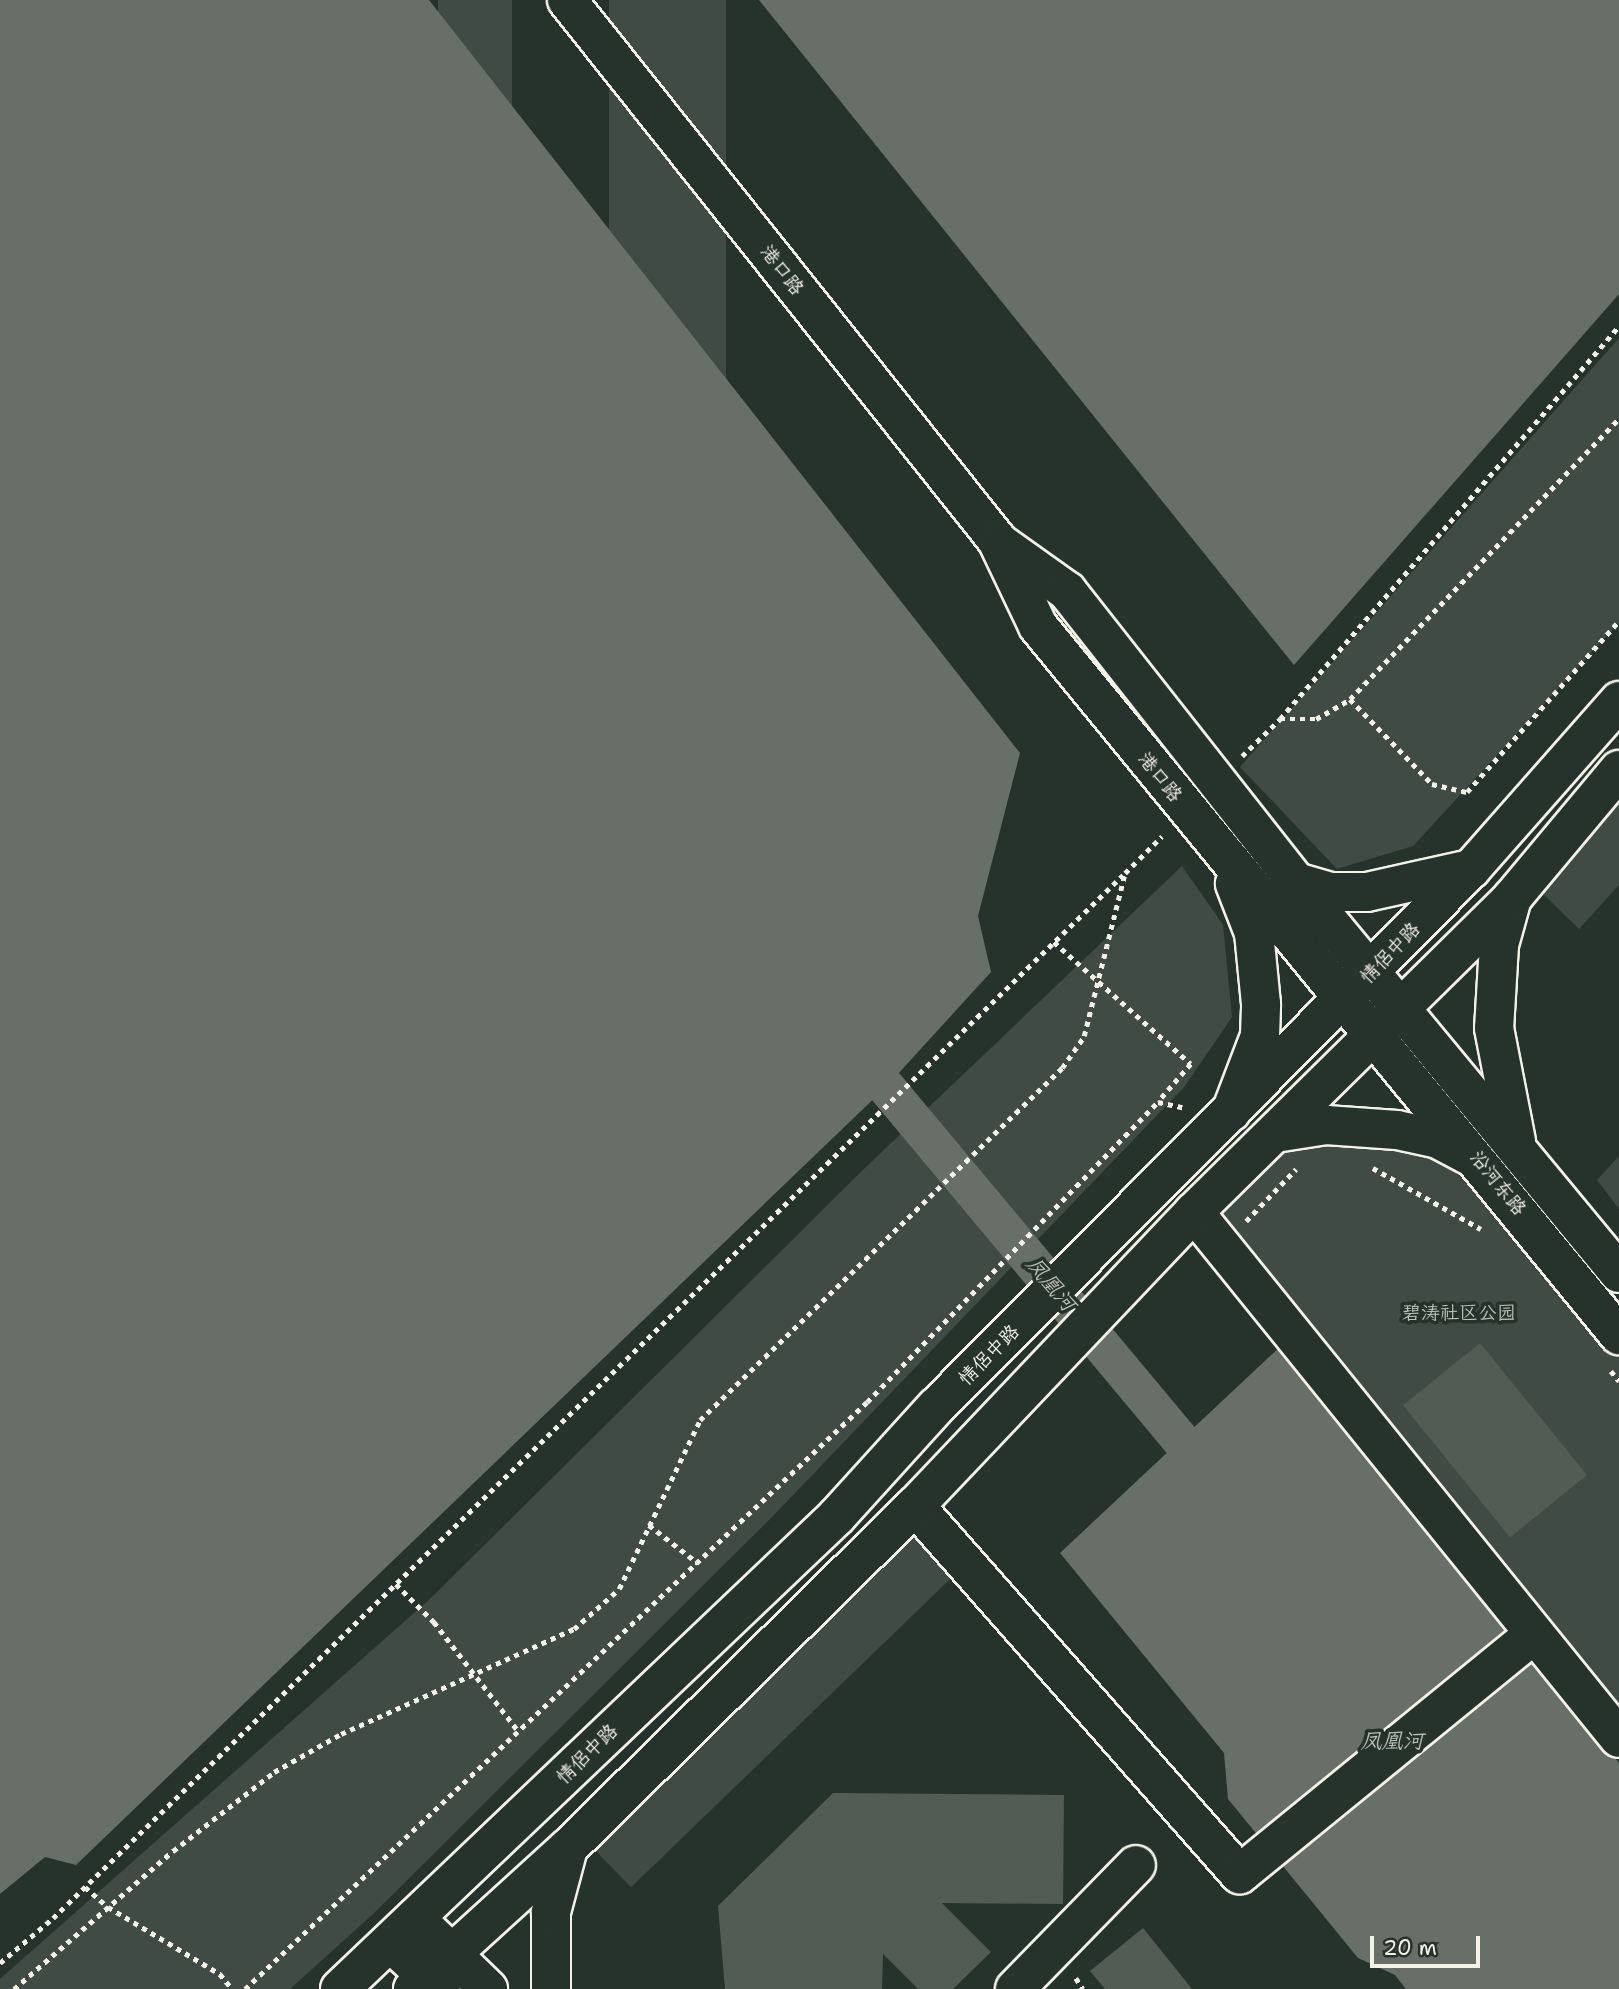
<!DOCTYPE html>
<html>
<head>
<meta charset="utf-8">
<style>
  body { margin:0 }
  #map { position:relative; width:1619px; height:1989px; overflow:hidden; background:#26332d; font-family:"Shantell Sans","LXGW WenKai TC",sans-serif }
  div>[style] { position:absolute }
  .green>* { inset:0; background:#414b45; transform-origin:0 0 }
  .water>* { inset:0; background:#676f68 }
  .canal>* { height:38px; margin:-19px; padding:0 19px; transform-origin:19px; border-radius:19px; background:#676f68 }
  .building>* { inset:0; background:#525c55; transform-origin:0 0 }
  .path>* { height:4.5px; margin-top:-2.25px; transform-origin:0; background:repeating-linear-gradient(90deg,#f4f1e8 0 5px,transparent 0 10px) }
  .roads { filter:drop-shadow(2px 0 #f4f1e8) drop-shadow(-2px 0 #f4f1e8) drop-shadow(0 2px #f4f1e8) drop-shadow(0 -2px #f4f1e8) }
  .minor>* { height:38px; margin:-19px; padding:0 19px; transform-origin:19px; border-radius:19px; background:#26332d }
  .highway>* { height:38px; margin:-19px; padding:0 19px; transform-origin:19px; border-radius:19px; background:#26332d }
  span { translate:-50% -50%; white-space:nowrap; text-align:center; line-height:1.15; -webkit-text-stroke:7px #26332d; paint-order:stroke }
  .street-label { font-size:19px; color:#f4f1e8 }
  .park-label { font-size:19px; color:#bebfb7 }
  .water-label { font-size:21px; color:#bcbdb5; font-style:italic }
  .scale { position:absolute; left:1370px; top:1936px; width:110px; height:32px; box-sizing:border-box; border:4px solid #f4f1e8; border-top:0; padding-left:9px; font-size:21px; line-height:24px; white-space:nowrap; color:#f4f1e8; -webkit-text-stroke:5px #26332d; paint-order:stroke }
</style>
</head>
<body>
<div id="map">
  <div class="green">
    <i style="left:438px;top:0;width:74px;height:1087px"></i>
    <i style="left:609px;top:0;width:117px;height:959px"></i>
    <i style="clip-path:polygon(1619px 338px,1619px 623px,1413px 846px,1337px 869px,1240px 767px)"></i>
    <i style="clip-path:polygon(1619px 784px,1619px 885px,1579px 929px,1533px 884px)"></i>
    <i style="clip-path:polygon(1182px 866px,1223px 925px,1232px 1017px,1185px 1086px,772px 1517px,372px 1915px,290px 1989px,0 1989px,0 1979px,431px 1598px,867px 1166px)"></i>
    <i style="clip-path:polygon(1300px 1117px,1400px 1127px,1548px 1208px,1619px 1301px,1619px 1723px,1207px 1213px)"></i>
    <i style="clip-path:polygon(1619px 1156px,1619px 1209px,1597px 1180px)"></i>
    <i style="left:904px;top:1525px;width:71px;height:448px;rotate:46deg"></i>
  </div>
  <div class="water">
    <i style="clip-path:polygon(0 0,429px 0,1020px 753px,978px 916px,991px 972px,886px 1087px,76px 1865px,45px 1857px,0 1894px)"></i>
    <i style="clip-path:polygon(759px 0,1619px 0,1619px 294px,1294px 665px)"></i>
    <i style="clip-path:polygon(1284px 1343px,1619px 1763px,1619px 1989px,1406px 1989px,1395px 1975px,1358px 1958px,1228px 1799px,1224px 1753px,1060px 1553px)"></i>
  </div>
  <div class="canal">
    <i style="left:886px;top:1087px;width:512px;rotate:50.15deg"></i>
  </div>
  <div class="building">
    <i style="left:1480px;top:1343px;width:170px;height:99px;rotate:51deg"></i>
    <i style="clip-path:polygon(833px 1793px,1064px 1795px,1063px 1904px,942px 1903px,991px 1952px,953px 1989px,918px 1989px,883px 1954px,882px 1989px,725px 1989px,718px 1906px)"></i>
    <i style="clip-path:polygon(1143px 1928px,1192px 1989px,1105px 1989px,1090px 1971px)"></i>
  </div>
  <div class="path">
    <i style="left:1350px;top:699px;width:118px;rotate:46deg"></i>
    <i style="left:1432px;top:784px;width:36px;rotate:13deg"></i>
    <i style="left:1467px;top:792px;width:229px;rotate:-48.4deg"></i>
    <i style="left:1280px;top:719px;width:519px;rotate:-49.22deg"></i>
    <i style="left:1242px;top:756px;width:53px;rotate:-44.2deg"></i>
    <i style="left:1280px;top:719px;width:36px"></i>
    <i style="left:1316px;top:719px;width:39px;rotate:-30deg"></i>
    <i style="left:1350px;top:699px;width:389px;rotate:-46.2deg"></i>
    <i style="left:1054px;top:942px;width:183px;rotate:41.7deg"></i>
    <i style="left:1191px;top:1064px;width:50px;rotate:131deg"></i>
    <i style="left:1373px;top:1168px;width:124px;rotate:29.5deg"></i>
    <i style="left:1246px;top:1221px;width:72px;rotate:-46.1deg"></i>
    <i style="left:1611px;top:1371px;width:13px;rotate:51deg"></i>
    <i style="left:649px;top:1525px;width:62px;rotate:37.8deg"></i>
    <i style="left:396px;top:1584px;width:54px;rotate:45deg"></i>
    <i style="left:434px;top:1622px;width:139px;rotate:52.3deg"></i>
    <i style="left:85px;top:1887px;width:30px;rotate:41deg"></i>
    <i style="left:108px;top:1907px;width:131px;rotate:30.9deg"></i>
    <i style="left:220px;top:1974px;width:19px;rotate:51deg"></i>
    <i style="left:0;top:1963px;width:70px;rotate:-40.3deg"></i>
    <i style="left:53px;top:1918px;width:1494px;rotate:-44.27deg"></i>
    <i style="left:1076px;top:1978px;width:13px;rotate:58deg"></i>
    <i style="left:14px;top:1989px;width:211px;rotate:-41deg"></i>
    <i style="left:173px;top:1851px;width:128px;rotate:-38deg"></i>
    <i style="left:274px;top:1772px;width:77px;rotate:-29.6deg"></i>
    <i style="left:341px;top:1734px;width:256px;rotate:-24.3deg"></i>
    <i style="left:574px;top:1629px;width:60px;rotate:-41.6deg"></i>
    <i style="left:619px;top:1589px;width:187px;rotate:-64.4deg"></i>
    <i style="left:700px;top:1420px;width:505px;rotate:-44.2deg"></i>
    <i style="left:1062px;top:1068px;width:39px;rotate:-55deg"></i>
    <i style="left:1084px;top:1036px;width:168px;rotate:-75.9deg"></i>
    <i style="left:1125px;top:873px;width:52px;rotate:-45deg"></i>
    <i style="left:245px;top:1989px;width:855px;rotate:-43.34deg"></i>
    <i style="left:867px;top:1402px;width:418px;rotate:-45.9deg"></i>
    <i style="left:1158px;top:1102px;width:25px;rotate:12deg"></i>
  </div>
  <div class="roads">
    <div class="minor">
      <i style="left:567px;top:0;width:690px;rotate:51.47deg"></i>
      <i style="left:997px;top:540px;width:95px;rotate:64.5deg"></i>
      <i style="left:1038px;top:626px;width:917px;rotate:50.67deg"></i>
      <i style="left:1001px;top:544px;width:81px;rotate:35.5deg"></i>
      <i style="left:1067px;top:591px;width:370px;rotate:51.8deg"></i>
      <i style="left:1296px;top:882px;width:507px;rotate:50.44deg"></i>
      <i style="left:1296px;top:882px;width:35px;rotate:16deg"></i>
      <i style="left:1330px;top:892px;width:37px"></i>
      <i style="left:1367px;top:892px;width:107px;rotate:-12.5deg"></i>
      <i style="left:1512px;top:898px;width:49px;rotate:105.5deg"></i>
      <i style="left:1499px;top:945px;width:83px;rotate:93.4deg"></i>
      <i style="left:1494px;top:1028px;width:115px;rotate:79deg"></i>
      <i style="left:1231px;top:1112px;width:81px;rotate:-69.1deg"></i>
      <i style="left:1260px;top:1036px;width:32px;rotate:-88deg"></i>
      <i style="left:1261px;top:1004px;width:71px;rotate:-95.6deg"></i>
      <i style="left:1254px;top:933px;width:53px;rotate:-111.2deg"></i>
      <i style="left:1275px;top:1133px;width:52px;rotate:-8.9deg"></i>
      <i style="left:1326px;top:1125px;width:71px;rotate:4deg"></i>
      <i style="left:1397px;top:1130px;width:40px;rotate:12deg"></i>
      <i style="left:1436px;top:1138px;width:38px;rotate:28deg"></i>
      <i style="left:1194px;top:1212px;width:676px;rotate:51.06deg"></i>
      <i style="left:915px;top:1506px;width:491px;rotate:48.6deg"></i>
      <i style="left:1240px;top:1874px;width:378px;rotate:-39.2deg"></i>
      <i style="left:415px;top:1918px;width:102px;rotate:44.2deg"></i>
      <i style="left:390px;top:1942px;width:69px;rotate:42.7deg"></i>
      <i style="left:1015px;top:1989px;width:173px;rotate:-45.7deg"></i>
    </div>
    <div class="highway">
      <i style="left:340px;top:1989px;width:686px;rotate:-43.58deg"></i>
      <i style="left:837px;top:1516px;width:147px;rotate:-47.8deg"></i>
      <i style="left:936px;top:1407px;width:759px;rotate:-45.16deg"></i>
      <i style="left:1471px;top:869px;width:224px;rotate:-48.6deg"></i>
      <i style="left:413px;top:1989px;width:210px;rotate:-42.3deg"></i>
      <i style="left:568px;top:1848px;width:487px;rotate:-44.6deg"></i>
      <i style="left:915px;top:1506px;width:405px;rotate:-46.5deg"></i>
      <i style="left:1194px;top:1212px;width:447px;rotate:-44.6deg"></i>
      <i style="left:1512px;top:898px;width:167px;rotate:-50.1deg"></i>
      <i style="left:551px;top:1989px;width:77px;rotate:-90deg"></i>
      <i style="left:551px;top:1912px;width:66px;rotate:-75.1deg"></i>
    </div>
  </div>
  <div class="street-label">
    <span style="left:782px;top:270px;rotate:52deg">港口路</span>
    <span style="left:1160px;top:777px;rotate:51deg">港口路</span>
    <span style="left:1390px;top:953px;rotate:-46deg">情侶中路</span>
    <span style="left:1498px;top:1183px;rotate:51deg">沿河东路</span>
    <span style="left:989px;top:1355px;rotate:-45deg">情侶中路</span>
    <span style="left:587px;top:1754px;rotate:-44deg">情侶中路</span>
  </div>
  <div class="park-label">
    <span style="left:1459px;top:1313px">碧涛社区公园</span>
  </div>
  <div class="water-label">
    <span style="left:1051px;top:1284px;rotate:50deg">凤凰河</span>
    <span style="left:1392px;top:1741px">凤凰河</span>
  </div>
  <div class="scale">20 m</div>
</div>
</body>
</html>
